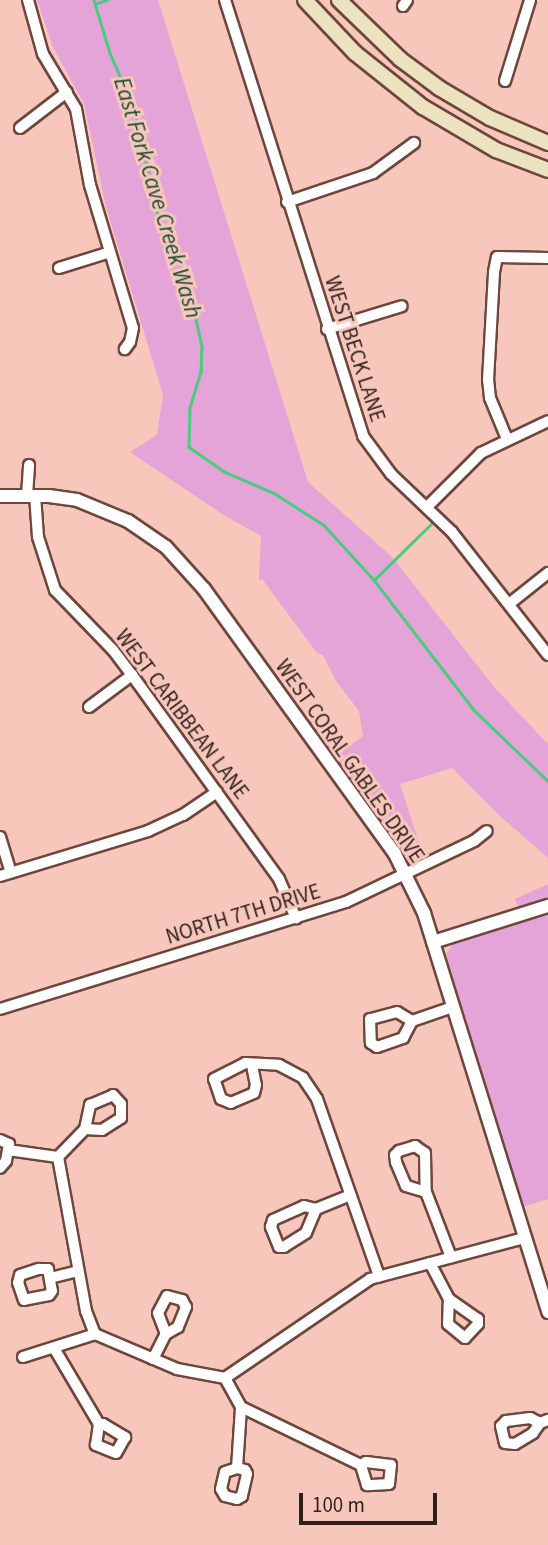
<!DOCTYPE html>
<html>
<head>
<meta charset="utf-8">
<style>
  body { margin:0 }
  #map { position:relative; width:548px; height:1545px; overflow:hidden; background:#f7c7bc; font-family:"Source Sans 3",sans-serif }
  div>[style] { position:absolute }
  .green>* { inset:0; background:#e5a4d7 }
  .stream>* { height:2.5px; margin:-1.25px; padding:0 1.25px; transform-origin:1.25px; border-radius:1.25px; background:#4acb7f }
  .roads { filter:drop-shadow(2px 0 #6e463d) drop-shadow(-2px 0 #6e463d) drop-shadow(0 2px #6e463d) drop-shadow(0 -2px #6e463d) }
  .minor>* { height:10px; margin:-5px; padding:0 5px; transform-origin:5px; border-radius:5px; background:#fff }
  .tertiary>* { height:12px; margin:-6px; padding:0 6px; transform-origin:6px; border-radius:6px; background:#fff }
  .secondary>* { height:14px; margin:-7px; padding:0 7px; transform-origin:7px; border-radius:7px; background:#ece2c0 }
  span { translate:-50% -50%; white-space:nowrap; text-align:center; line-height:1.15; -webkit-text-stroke:6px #f7c7bc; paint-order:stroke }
  .street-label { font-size:21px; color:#31201c }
  .water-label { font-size:23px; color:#1a4c2e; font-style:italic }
  .scale { position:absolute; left:299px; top:1493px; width:138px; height:32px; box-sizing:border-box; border:4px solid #31201c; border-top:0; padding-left:9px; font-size:21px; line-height:24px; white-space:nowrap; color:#31201c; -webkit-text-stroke:5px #f7c7bc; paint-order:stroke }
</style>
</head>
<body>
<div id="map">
  <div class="green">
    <i style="clip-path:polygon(37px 0,158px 0,308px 482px,392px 557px,495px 688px,548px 744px,548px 858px,500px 816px,452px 768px,400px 784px,424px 858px,416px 861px,409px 858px,336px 756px,363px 736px,359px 711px,336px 681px,323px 655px,317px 653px,262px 579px,259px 580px,261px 536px,222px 514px,130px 452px,157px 435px,163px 395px,106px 207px,84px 104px,53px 47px)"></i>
    <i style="clip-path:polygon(548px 884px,548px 898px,518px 907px,515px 899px)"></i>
    <i style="clip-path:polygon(548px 915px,548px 1199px,523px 1207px,446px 954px,453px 944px)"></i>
  </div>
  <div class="stream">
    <i style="left:94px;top:0;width:55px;rotate:73.2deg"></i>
    <i style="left:110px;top:53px;width:60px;rotate:66.4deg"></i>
    <i style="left:134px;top:108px;width:118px;rotate:77.3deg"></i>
    <i style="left:160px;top:223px;width:57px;rotate:63deg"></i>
    <i style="left:186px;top:274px;width:74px;rotate:77.5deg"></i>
    <i style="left:202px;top:346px;width:26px;rotate:92deg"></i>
    <i style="left:201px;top:372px;width:37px;rotate:107deg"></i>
    <i style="left:190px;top:407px;width:40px;rotate:91.4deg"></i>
    <i style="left:189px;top:447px;width:44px;rotate:34.8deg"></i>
    <i style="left:225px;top:472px;width:53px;rotate:23.2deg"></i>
    <i style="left:274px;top:493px;width:59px;rotate:32.6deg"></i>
    <i style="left:324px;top:525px;width:74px;rotate:47.7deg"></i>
    <i style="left:374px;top:580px;width:165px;rotate:52.4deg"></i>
    <i style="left:475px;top:711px;width:101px;rotate:43.8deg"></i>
    <i style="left:97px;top:3px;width:10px;rotate:-17deg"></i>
    <i style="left:374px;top:580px;width:84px;rotate:-44.5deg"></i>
  </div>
  <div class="roads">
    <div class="minor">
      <i style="left:28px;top:0;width:56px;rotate:74.5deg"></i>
      <i style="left:43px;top:54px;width:64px;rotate:59deg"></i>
      <i style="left:76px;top:109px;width:77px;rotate:79.6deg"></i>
      <i style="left:90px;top:185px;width:149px;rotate:73.3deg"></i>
      <i style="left:133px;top:328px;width:14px;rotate:102deg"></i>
      <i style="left:130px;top:342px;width:9px;rotate:126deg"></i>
      <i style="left:225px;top:0;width:457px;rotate:72.4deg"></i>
      <i style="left:363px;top:436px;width:47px;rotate:53.6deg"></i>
      <i style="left:391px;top:474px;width:84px;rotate:43.6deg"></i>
      <i style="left:452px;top:532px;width:156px;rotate:52deg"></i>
      <i style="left:403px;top:6px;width:7px;rotate:-56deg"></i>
      <i style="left:505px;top:81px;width:85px;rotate:-72.8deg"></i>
      <i style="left:20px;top:128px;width:59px;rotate:-37.5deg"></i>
      <i style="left:287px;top:202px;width:91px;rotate:-18.6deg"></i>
      <i style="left:373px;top:173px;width:51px;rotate:-36.2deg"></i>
      <i style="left:59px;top:268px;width:53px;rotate:-17.4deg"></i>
      <i style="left:327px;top:329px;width:78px;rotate:-17deg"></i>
      <i style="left:507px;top:439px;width:44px;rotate:-112.5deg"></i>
      <i style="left:490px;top:398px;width:18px;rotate:-96deg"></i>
      <i style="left:488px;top:380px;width:108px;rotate:-86.8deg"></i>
      <i style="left:494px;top:272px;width:15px;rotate:-79deg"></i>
      <i style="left:497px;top:257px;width:51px;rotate:1.1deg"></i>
      <i style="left:27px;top:495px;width:30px;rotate:-86deg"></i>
      <i style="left:35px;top:495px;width:42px;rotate:85.9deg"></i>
      <i style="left:38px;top:537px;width:56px;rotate:72.2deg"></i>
      <i style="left:55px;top:590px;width:83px;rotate:46deg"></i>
      <i style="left:113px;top:650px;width:31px;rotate:53deg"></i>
      <i style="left:132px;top:675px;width:251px;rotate:54.2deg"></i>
      <i style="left:279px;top:879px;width:43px;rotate:66.4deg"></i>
      <i style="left:428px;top:506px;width:75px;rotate:-45deg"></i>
      <i style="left:481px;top:453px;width:74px;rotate:-25.5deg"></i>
      <i style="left:509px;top:604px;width:50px;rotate:-38.5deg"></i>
      <i style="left:89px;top:707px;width:54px;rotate:-36.7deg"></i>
      <i style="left:0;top:837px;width:37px;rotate:73deg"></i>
      <i style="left:0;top:876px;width:155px;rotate:-16.9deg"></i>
      <i style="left:148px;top:831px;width:38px;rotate:-25deg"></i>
      <i style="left:183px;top:815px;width:41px;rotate:-34.1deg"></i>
      <i style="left:0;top:1009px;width:362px;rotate:-17.2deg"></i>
      <i style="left:346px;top:902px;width:142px;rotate:-25.5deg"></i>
      <i style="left:474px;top:841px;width:16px;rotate:-38deg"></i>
      <i style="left:412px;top:1021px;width:17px;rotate:-149deg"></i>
      <i style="left:397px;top:1012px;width:28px;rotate:165deg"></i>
      <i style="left:370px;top:1019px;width:24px;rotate:88deg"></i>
      <i style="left:371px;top:1043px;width:7px;rotate:34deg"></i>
      <i style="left:377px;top:1047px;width:28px;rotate:-19deg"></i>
      <i style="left:403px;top:1038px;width:19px;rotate:-62deg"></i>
      <i style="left:412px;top:1021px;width:43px;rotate:-18.9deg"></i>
      <i style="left:252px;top:1065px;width:20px;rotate:79deg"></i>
      <i style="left:256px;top:1085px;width:8px;rotate:104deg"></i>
      <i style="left:254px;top:1093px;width:25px;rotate:157deg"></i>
      <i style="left:231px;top:1103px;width:11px;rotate:-158deg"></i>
      <i style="left:221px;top:1099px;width:21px;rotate:-109deg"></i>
      <i style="left:214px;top:1079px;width:35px;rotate:-27deg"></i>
      <i style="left:245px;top:1063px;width:34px;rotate:3deg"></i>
      <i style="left:279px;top:1065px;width:27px;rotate:28deg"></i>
      <i style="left:303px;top:1078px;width:25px;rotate:56deg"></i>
      <i style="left:317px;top:1099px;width:188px;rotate:70.7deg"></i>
      <i style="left:113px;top:1095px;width:12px;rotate:48deg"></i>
      <i style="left:121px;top:1104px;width:14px;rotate:90deg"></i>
      <i style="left:121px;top:1118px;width:22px;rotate:148deg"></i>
      <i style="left:102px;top:1130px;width:17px;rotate:-177deg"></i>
      <i style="left:85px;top:1129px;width:25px;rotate:-78deg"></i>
      <i style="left:90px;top:1105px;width:25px;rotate:-23deg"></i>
      <i style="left:85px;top:1129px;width:39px;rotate:134deg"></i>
      <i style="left:58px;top:1157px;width:157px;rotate:79.7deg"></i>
      <i style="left:86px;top:1311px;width:25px;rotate:69deg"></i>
      <i style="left:0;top:1140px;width:10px;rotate:24deg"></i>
      <i style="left:9px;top:1144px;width:17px;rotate:100deg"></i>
      <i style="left:6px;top:1161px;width:9px;rotate:131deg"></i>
      <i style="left:8px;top:1150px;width:50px;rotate:8deg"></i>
      <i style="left:426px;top:1192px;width:21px;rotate:-163deg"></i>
      <i style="left:406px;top:1186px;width:26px;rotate:-113deg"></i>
      <i style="left:396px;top:1162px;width:7px;rotate:-98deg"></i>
      <i style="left:395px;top:1155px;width:6px;rotate:-45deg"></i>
      <i style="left:399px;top:1151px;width:17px;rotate:-17deg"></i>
      <i style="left:415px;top:1146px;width:12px;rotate:35deg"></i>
      <i style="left:425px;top:1153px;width:39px;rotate:89deg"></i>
      <i style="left:426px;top:1192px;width:70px;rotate:69deg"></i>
      <i style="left:304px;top:1206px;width:12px;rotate:14deg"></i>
      <i style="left:316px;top:1209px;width:26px;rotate:113deg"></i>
      <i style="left:306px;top:1233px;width:26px;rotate:148deg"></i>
      <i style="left:284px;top:1247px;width:5px;rotate:180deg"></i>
      <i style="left:279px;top:1247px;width:22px;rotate:-112deg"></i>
      <i style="left:271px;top:1227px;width:7px;rotate:-74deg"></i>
      <i style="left:273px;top:1220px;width:34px;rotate:-24deg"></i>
      <i style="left:316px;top:1209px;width:37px;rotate:-22deg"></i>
      <i style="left:430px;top:1263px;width:41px;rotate:62.2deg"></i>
      <i style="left:39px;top:1269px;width:9px"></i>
      <i style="left:48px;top:1269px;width:22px;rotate:80deg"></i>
      <i style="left:52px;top:1291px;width:5px;rotate:127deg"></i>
      <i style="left:49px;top:1295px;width:25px;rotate:169deg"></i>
      <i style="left:24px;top:1300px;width:18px;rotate:-109deg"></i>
      <i style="left:18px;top:1283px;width:8px;rotate:-76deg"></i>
      <i style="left:20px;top:1275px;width:20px;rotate:-18deg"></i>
      <i style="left:50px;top:1278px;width:29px;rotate:-14deg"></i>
      <i style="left:167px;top:1296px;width:16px;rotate:15deg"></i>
      <i style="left:182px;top:1300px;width:8px;rotate:60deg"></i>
      <i style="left:186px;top:1307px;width:22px;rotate:112deg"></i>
      <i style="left:178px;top:1327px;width:14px;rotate:150deg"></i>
      <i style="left:166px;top:1334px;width:22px;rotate:-111deg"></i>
      <i style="left:158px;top:1313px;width:19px;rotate:-62deg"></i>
      <i style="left:449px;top:1299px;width:35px;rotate:35deg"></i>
      <i style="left:478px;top:1319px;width:5px;rotate:90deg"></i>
      <i style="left:478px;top:1324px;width:19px;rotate:133deg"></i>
      <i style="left:465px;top:1338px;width:22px;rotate:-141deg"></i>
      <i style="left:448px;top:1324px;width:25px;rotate:-88deg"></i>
      <i style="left:54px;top:1348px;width:88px;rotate:59.4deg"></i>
      <i style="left:99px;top:1424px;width:4px"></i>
      <i style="left:103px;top:1424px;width:26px;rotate:31deg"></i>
      <i style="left:125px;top:1437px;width:18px;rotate:119deg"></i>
      <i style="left:116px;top:1453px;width:22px;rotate:-158deg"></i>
      <i style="left:96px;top:1445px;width:21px;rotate:-82deg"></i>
      <i style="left:23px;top:1357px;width:76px;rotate:-17.7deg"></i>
      <i style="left:95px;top:1334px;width:89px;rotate:23.1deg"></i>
      <i style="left:177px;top:1369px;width:49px;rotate:10.6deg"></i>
      <i style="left:225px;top:1378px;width:176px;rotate:-34.3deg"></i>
      <i style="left:370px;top:1279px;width:159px;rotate:-14.9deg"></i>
      <i style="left:153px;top:1359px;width:28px;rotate:-63deg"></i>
      <i style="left:225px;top:1378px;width:33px;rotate:61deg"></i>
      <i style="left:241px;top:1407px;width:133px;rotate:25.8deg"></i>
      <i style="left:361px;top:1465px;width:6px;rotate:-31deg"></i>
      <i style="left:366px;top:1462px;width:25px;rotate:7deg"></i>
      <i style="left:391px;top:1465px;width:19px;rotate:96deg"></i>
      <i style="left:389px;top:1484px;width:22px;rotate:177deg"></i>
      <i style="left:367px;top:1485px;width:21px;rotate:-107deg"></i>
      <i style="left:540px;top:1423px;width:11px;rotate:-153deg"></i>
      <i style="left:530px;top:1418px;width:24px;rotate:173deg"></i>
      <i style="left:506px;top:1421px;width:7px;rotate:135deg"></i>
      <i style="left:501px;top:1426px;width:17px;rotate:77deg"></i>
      <i style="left:505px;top:1443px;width:10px;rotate:6deg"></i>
      <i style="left:515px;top:1444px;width:21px;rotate:-31deg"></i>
      <i style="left:533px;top:1433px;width:12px;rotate:-55deg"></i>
      <i style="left:540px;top:1423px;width:9px;rotate:-21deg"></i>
      <i style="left:237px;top:1468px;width:8px;rotate:14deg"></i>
      <i style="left:245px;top:1470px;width:4px;rotate:63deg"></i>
      <i style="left:247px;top:1474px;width:23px;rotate:103deg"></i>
      <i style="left:242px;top:1496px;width:6px;rotate:149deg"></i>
      <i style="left:237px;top:1499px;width:12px;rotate:-166deg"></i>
      <i style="left:225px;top:1496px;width:8px;rotate:-120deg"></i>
      <i style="left:221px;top:1489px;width:17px;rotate:-77deg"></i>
      <i style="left:225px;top:1472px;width:13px;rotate:-18deg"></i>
      <i style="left:237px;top:1468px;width:61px;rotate:-86.2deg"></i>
    </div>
    <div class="tertiary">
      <i style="left:0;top:496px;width:49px"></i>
      <i style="left:49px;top:496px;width:28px;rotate:8deg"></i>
      <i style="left:77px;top:500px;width:55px;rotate:22.4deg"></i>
      <i style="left:128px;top:521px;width:46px;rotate:34.4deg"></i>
      <i style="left:166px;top:547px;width:57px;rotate:47.9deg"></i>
      <i style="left:204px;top:589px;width:324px;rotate:54.2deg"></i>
      <i style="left:394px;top:852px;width:68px;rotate:63.8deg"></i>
      <i style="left:424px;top:913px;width:418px;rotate:72.7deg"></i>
      <i style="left:433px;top:942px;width:121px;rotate:-17.4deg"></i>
    </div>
    <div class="secondary">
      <i style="left:305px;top:0;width:73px;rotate:46.7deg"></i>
      <i style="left:355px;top:53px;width:87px;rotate:38.5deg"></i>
      <i style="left:423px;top:107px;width:85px;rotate:30.5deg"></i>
      <i style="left:496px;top:150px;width:56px;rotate:21deg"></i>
      <i style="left:339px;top:0;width:85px;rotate:44deg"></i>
      <i style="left:400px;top:59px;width:49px;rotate:36.6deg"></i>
      <i style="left:439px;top:88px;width:59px;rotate:30.5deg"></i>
      <i style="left:490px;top:118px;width:63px;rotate:23.3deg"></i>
    </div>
  </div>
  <div class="street-label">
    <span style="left:355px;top:349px;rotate:72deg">WEST BECK LANE</span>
    <span style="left:182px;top:714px;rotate:53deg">WEST CARIBBEAN LANE</span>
    <span style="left:350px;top:761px;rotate:55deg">WEST CORAL GABLES DRIVE</span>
    <span style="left:243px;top:914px;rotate:-17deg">NORTH 7TH DRIVE</span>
  </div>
  <div class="water-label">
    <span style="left:157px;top:198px;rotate:73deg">East Fork Cave Creek Wash</span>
  </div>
  <div class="scale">100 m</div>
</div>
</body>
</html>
